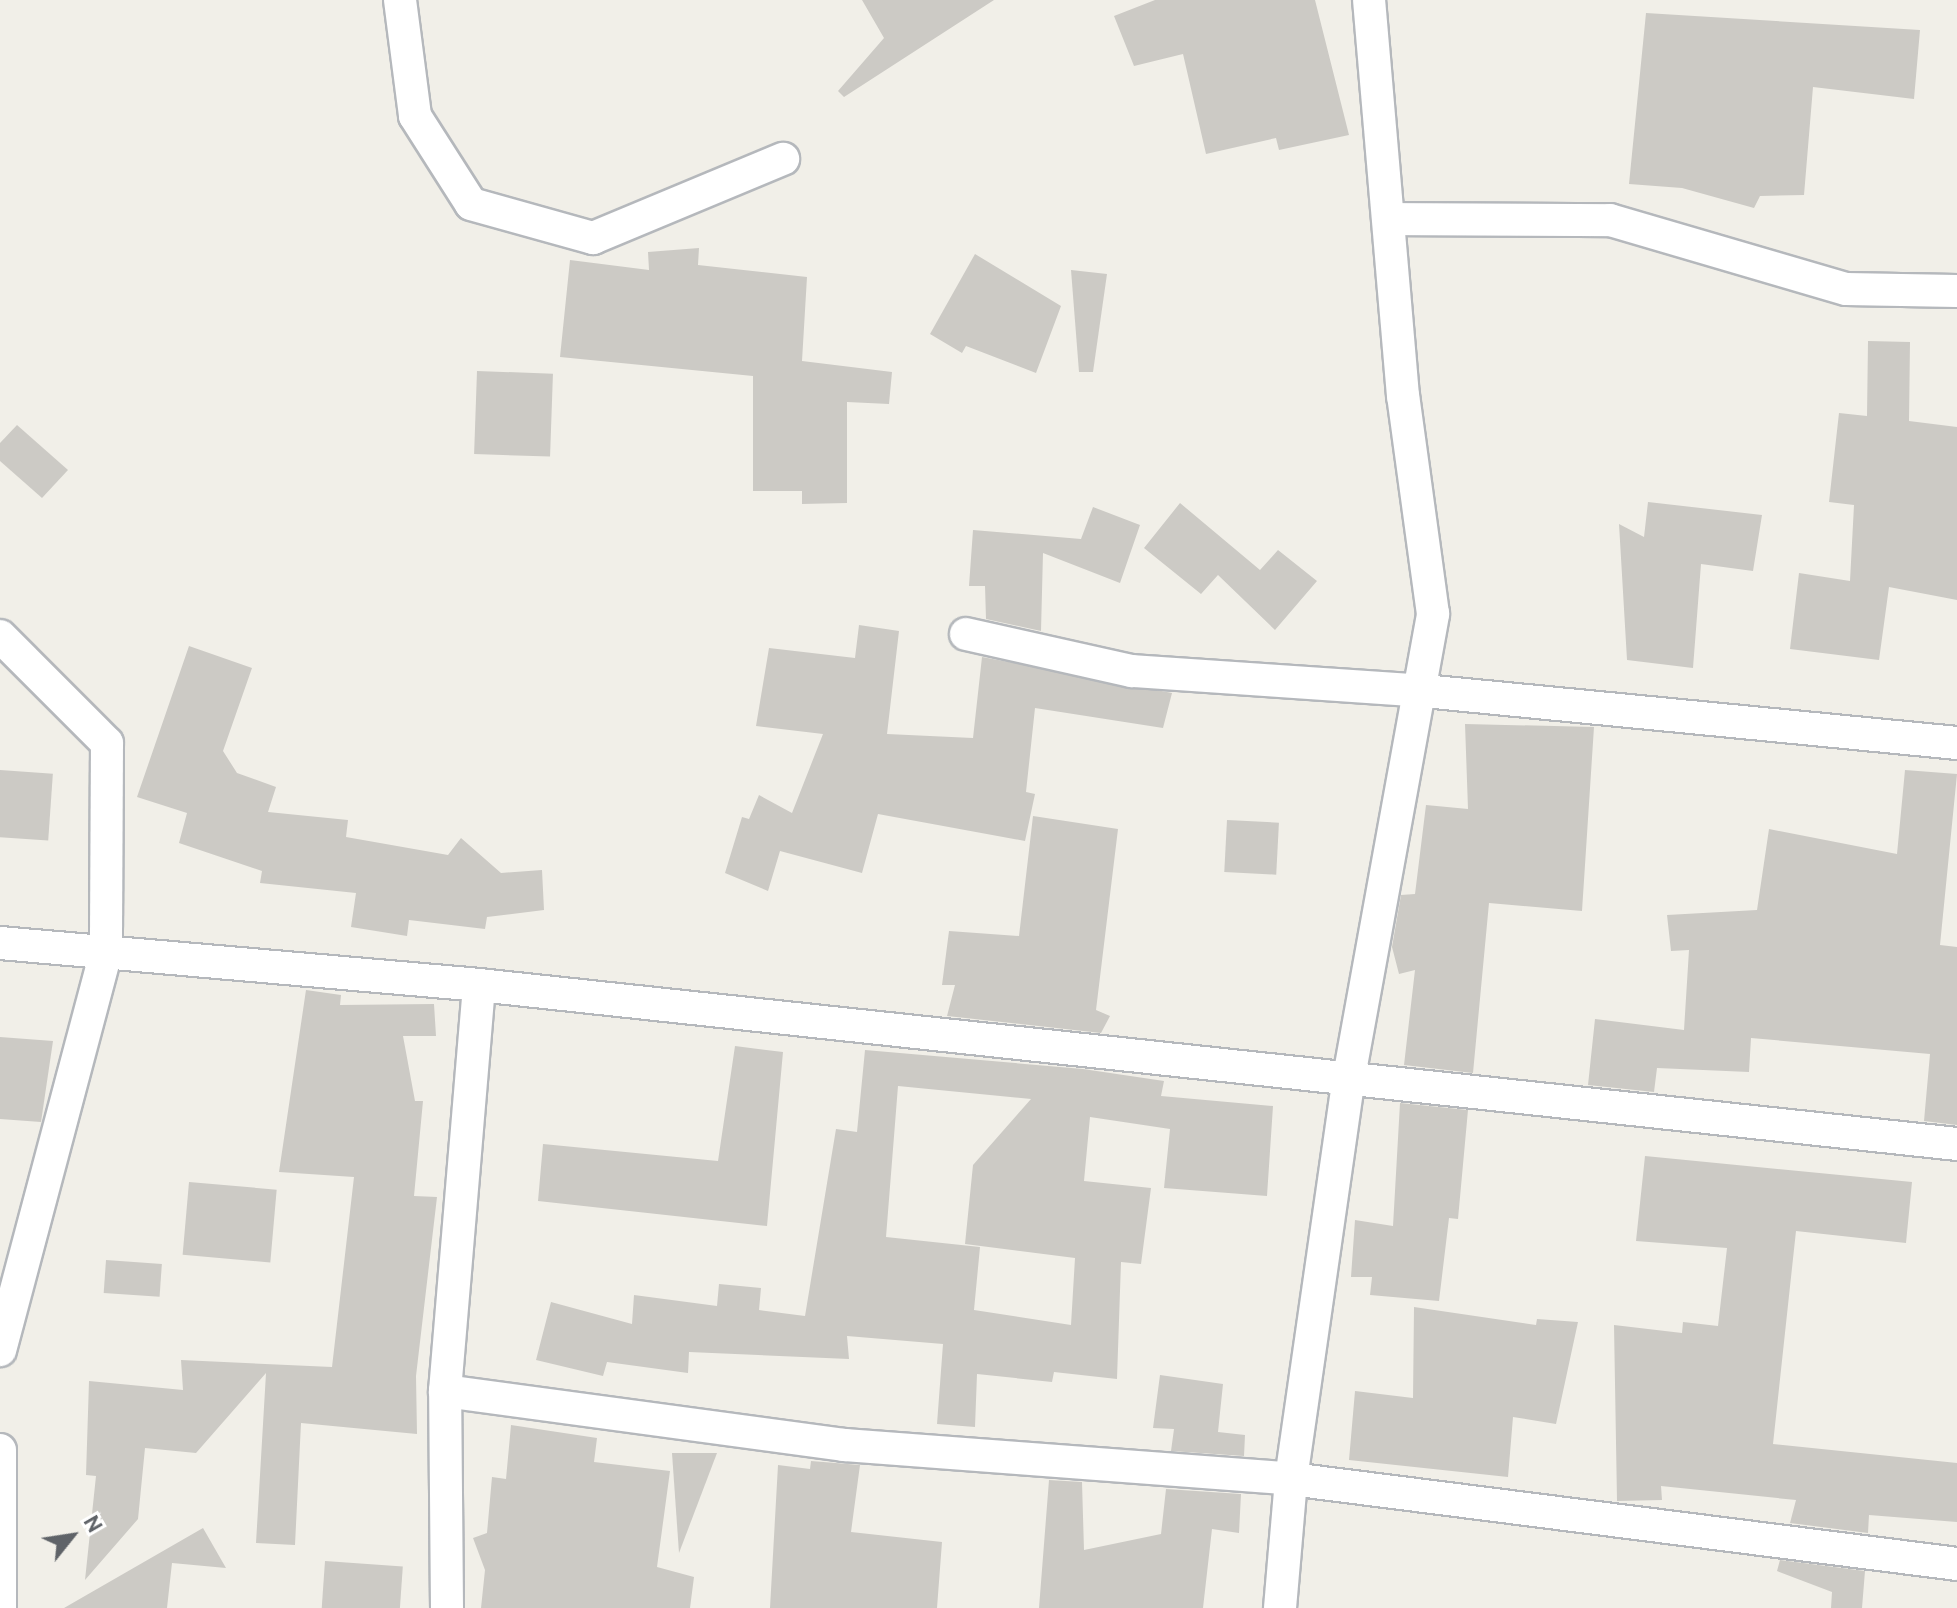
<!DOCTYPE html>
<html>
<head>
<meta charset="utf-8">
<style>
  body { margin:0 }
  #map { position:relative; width:1957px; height:1608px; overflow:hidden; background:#f1efe8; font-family:Cabin,sans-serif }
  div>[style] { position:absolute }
  .building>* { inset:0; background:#cccac5; transform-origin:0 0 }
  .roads { filter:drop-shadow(2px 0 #b5b8bc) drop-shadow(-2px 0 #b5b8bc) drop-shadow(0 2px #b5b8bc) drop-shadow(0 -2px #b5b8bc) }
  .minor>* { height:32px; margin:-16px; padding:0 16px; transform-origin:16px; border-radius:16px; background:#fff }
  span { translate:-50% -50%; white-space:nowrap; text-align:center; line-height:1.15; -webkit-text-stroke:7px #fff; paint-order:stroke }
  .north { position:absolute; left:32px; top:1496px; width:80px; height:80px; -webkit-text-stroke:6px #fff; paint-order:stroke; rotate:60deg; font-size:22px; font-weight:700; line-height:32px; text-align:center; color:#5f6368 }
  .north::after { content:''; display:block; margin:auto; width:28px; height:36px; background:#5f6368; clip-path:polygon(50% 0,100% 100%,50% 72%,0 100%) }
</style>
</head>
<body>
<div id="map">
  <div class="building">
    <i style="clip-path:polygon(862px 0,994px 0,844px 97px,838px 91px,884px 38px)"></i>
    <i style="clip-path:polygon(1155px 0,1315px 0,1349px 135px,1279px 150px,1276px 138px,1206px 154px,1183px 54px,1134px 66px,1114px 16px)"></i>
    <i style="clip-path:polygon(1646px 13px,1920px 30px,1914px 99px,1813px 87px,1804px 195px,1760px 196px,1754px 208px,1682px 188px,1629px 184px)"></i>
    <i style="clip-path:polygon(699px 248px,698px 265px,807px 277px,802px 361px,892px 372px,889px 404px,847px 402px,847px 503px,802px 504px,802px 491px,753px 491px,753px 376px,560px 357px,570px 260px,649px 270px,648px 252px)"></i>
    <i style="clip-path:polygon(975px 254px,1061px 306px,1036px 373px,966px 346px,962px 353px,930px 334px)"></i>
    <i style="clip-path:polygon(1071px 270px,1107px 274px,1093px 372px,1079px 372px)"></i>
    <i style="clip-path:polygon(1868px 341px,1910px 342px,1909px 421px,1957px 427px,1957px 600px,1889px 587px,1879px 660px,1790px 649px,1799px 573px,1850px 581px,1854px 505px,1829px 502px,1839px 413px,1867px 416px)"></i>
    <i style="left:477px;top:371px;width:76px;height:83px;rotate:2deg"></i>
    <i style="clip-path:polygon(17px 425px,68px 470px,42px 498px,0 461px,0 443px)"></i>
    <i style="clip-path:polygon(1648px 502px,1762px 515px,1753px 571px,1701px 564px,1693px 668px,1627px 660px,1619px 524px,1644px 537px)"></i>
    <i style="clip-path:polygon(1180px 503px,1260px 570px,1278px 550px,1317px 581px,1275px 630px,1218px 575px,1201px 594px,1144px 548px)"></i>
    <i style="clip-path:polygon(1093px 507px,1140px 525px,1120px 583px,1043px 553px,1041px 631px,986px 619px,985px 586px,969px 586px,973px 530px,1081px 539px)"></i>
    <i style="clip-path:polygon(859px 625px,899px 631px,887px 734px,973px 738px,982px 657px,1172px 693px,1163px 728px,1035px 708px,1026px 792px,1035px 794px,1025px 841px,878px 814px,862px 873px,780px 851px,768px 891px,725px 873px,742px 817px,749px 819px,759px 795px,792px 813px,823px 734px,756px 726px,769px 648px,855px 658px)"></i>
    <i style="clip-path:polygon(189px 646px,252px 668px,223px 751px,237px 773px,276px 787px,268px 812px,348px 820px,346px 837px,448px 855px,461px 838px,501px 873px,542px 870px,544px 910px,487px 917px,485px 929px,409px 920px,407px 936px,351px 927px,356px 893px,260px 883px,262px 871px,179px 843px,187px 813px,137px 797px)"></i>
    <i style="clip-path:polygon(1465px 724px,1594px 727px,1582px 911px,1489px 903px,1473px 1073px,1404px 1065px,1415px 970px,1399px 974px,1392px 947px,1401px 895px,1415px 894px,1426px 805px,1468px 809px)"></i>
    <i style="left:0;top:770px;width:53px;height:67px;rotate:4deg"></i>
    <i style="clip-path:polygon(1905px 770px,1957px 774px,1940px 945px,1957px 947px,1957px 1125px,1924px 1121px,1930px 1054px,1751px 1038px,1749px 1072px,1657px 1068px,1654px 1092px,1588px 1085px,1595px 1019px,1684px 1030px,1689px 950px,1671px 951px,1667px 915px,1757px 910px,1769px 829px,1897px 854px)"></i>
    <i style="clip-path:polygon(1033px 816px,1118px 829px,1096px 1010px,1110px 1016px,1101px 1033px,947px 1016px,955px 985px,942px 985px,949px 931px,1019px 936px)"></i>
    <i style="left:1227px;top:820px;width:52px;height:52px;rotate:3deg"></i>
    <i style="clip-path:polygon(306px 990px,341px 995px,340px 1005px,434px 1004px,436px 1036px,403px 1036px,415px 1101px,423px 1101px,414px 1196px,437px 1197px,416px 1376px,417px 1434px,301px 1423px,295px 1545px,256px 1543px,266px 1373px,196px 1453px,145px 1448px,138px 1519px,85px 1580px,96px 1476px,86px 1475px,89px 1381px,183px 1390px,181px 1360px,332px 1367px,354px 1177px,279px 1172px)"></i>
    <i style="clip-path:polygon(0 1037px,53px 1041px,41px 1122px,0 1119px)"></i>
    <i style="clip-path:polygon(735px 1046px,783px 1052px,767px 1226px,538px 1201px,543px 1144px,718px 1161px)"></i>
    <i style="clip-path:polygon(evenodd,865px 1050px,1083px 1069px,1164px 1081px,1161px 1096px,1273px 1106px,1267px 1196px,1164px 1188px,1170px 1129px,1090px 1117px,1084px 1181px,1151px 1188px,1141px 1264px,1121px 1262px,1117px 1379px,1054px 1372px,1052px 1382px,977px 1374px,975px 1427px,937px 1424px,943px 1344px,847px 1336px,849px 1359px,689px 1352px,688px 1373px,607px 1362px,603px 1376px,536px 1360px,551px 1302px,632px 1324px,634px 1295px,717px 1306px,719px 1284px,761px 1288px,759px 1310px,805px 1316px,836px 1129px,857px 1132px,865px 1050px,898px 1086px,1031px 1099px,973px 1165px,965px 1244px,1075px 1258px,1071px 1325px,974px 1310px,980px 1247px,886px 1237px,898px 1086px)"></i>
    <i style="clip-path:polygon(1400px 1103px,1468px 1110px,1458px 1219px,1449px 1218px,1439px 1301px,1370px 1295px,1372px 1277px,1351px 1277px,1355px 1220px,1393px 1226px)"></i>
    <i style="clip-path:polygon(1645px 1156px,1912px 1182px,1906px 1243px,1796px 1231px,1773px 1444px,1957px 1463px,1957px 1522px,1869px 1515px,1868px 1533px,1790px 1523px,1796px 1500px,1661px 1486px,1662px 1500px,1617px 1501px,1614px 1325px,1682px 1333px,1683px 1322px,1718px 1326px,1727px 1248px,1636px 1241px)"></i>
    <i style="left:189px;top:1182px;width:88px;height:73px;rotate:5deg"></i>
    <i style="left:106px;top:1260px;width:56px;height:33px;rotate:4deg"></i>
    <i style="clip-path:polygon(1414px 1307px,1536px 1325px,1537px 1319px,1578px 1322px,1556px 1424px,1513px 1417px,1508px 1477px,1349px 1460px,1355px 1391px,1413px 1398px)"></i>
    <i style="clip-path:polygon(1160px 1375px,1223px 1384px,1218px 1432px,1245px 1435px,1244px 1456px,1171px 1451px,1174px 1429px,1153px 1428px)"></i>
    <i style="clip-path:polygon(511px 1425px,597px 1438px,594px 1462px,670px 1471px,657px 1567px,694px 1577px,690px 1608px,481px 1608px,485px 1570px,473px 1538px,487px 1533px,492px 1477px,506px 1479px)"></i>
    <i style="clip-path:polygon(672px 1453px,717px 1453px,679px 1553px)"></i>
    <i style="clip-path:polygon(811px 1461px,860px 1465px,851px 1532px,942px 1542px,937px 1608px,770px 1608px,778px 1465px,810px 1469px)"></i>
    <i style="clip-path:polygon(1049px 1480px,1082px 1482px,1084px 1550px,1161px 1534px,1166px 1489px,1241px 1494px,1239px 1533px,1212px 1529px,1203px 1608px,1039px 1608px)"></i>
    <i style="clip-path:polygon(203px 1528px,226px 1568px,172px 1563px,167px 1608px,64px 1608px)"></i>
    <i style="clip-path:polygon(1780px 1560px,1865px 1571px,1862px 1608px,1831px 1608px,1832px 1592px,1777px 1571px)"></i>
    <i style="left:325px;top:1561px;width:78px;height:47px;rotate:4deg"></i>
  </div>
  <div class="roads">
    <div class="minor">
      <i style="left:400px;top:0;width:117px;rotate:82.6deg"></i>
      <i style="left:415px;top:116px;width:104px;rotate:57.5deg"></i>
      <i style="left:471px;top:204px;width:127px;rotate:15.6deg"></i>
      <i style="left:593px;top:238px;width:206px;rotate:-22.6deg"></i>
      <i style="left:1393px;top:219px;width:217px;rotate:0.3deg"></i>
      <i style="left:1610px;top:220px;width:246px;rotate:16.3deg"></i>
      <i style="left:1846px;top:289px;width:111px;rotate:1deg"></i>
      <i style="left:966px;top:634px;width:170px;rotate:12.6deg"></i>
      <i style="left:1132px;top:671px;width:293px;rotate:3.9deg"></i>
      <i style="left:1424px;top:691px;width:536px;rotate:5.57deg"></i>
      <i style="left:0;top:636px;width:151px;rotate:45deg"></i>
      <i style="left:107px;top:743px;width:209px;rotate:90.3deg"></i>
      <i style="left:106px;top:952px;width:412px;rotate:104.9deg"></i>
      <i style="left:0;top:943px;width:481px;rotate:5deg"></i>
      <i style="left:479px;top:985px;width:1487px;rotate:6.14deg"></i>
      <i style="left:445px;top:1391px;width:403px;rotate:7.7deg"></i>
      <i style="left:844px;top:1445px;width:448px;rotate:4.3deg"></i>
      <i style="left:1291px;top:1479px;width:671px;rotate:7.27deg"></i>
      <i style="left:0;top:1450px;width:158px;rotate:90deg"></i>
      <i style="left:447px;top:1608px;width:217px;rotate:-90.5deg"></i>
      <i style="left:445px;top:1391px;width:407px;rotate:-85.2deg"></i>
      <i style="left:1280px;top:1608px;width:129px;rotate:-85.1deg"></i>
      <i style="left:1291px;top:1479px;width:406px;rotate:-81.8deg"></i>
      <i style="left:1349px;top:1077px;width:471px;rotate:-79.7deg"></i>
      <i style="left:1433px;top:614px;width:220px;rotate:-97.8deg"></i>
      <i style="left:1403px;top:396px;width:397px;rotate:-94.9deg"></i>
    </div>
  </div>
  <div class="north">N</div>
</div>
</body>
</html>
